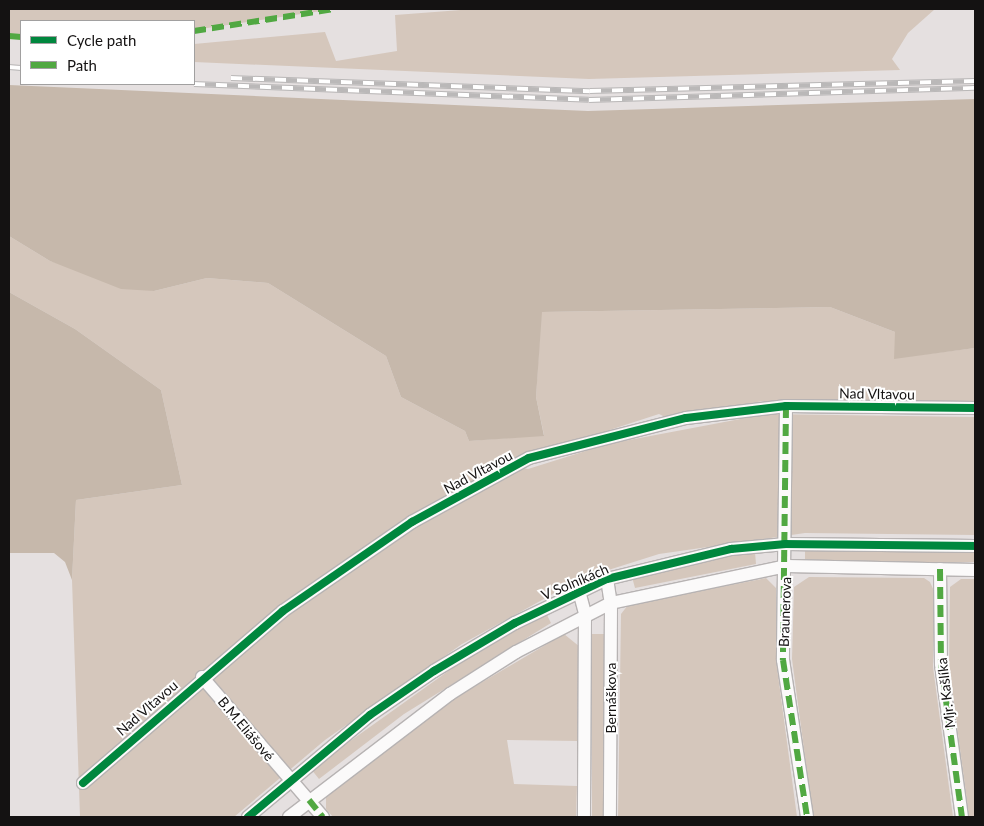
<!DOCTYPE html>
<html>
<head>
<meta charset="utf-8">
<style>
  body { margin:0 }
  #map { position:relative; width:984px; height:826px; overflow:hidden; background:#e5e0e0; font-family:Lato,sans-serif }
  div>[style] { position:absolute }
  .green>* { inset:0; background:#d5c7bc; transform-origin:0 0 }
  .forest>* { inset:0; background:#c6b8ab }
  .roads { filter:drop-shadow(1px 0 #b7b3b3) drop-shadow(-1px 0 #b7b3b3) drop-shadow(0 1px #b7b3b3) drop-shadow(0 -1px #b7b3b3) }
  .minor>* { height:12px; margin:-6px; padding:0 6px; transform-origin:6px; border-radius:6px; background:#fbfafa }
  .rail>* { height:5.5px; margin-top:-2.75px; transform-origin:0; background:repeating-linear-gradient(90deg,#fff 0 11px,#bab8b8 0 22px); box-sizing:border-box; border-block:1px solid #bab8b8 }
  .quiet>* { height:6px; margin-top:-3px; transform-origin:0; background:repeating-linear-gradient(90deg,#51a842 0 12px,transparent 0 18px) }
  .cycleway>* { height:8px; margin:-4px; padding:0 4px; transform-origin:4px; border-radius:4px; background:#00873e }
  span { translate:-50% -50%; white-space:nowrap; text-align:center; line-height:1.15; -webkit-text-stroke:4px #fff; paint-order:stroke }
  .street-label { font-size:14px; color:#141212 }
  .frame { position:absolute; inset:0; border:10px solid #141212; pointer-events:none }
  .legend { position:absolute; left:20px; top:20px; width:175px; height:65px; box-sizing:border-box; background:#fff; border:1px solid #a1a0a0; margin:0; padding:6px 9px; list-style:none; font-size:15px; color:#141212 }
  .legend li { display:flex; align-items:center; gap:10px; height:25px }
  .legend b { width:25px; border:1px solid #a1a0a0 }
</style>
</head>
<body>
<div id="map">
  <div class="green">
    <i style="clip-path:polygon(9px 9px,335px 9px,194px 30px,194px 21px,21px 21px,21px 38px,9px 37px)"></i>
    <i style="clip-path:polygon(474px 9px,935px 9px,908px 33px,892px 59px,900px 70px,589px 79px,194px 62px,194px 44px,325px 32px,336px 61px,397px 51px,395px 15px)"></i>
    <i style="clip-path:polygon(9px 236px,50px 261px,154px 291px,207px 278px,268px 283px,386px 356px,401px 397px,465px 431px,469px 441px,544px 435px,536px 397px,541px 312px,830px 307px,895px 332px,895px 358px,975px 348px,975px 406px,763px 401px,667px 418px,659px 414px,505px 464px,528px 469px,608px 444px,766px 414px,975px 417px,975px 535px,805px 533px,659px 554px,580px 579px,462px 644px,325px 740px,234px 817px,80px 817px,72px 580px,76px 500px,182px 485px,161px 390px,75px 329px,9px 292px)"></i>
    <i style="left:805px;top:550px;width:170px;height:12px"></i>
    <i style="clip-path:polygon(755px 552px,756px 564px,635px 588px,632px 577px,686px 562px)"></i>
    <i style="clip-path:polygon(809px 577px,924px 578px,930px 582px,934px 591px,933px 667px,953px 817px,813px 817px,792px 659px,794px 587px)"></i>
    <i style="clip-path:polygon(766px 578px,776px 588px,776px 660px,797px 817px,618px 817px,621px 614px,628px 605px)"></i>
    <i style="clip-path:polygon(961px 579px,975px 579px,975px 817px,969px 816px,949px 667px,950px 587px)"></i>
    <i style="clip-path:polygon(546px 613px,551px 623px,404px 714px,319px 779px,311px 769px,475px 652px)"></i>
    <i style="clip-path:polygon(564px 634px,580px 647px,578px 741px,507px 740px,514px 784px,577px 786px,576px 817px,333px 817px,326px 809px,326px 793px,445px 704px)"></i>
    <i style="left:592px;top:634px;width:13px;height:183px"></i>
  </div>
  <div class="forest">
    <i style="clip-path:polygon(9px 85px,588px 111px,975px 99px,975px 348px,894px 359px,895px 332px,830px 307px,542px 312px,536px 397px,544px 436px,469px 441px,465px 431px,401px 397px,386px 356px,268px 283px,207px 278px,154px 291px,121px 289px,50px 261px,9px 236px)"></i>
    <i style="clip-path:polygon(9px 292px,75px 329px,161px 390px,182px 485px,76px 500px,72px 580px,65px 562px,54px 553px,9px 553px)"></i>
  </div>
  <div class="roads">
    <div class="minor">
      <i style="left:786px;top:406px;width:254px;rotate:90.7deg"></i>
      <i style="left:783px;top:660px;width:159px;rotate:81.3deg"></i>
      <i style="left:940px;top:569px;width:95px;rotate:89.4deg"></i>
      <i style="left:941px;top:664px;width:154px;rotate:82.2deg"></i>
      <i style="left:607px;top:579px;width:24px;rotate:81deg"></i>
      <i style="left:611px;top:603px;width:214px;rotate:90.3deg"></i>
      <i style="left:579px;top:591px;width:24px;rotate:75deg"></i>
      <i style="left:585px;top:614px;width:203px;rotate:90.3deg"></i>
      <i style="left:202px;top:677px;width:185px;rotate:49.2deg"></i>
      <i style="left:83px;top:783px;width:264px;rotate:-40.7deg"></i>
      <i style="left:283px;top:611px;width:157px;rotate:-34.6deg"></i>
      <i style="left:412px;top:522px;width:133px;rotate:-28.7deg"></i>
      <i style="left:529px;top:458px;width:162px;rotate:-14.3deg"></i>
      <i style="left:686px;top:418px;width:101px;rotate:-6.8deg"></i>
      <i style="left:786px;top:406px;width:189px;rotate:0.6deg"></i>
      <i style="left:248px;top:817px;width:159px;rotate:-39.9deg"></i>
      <i style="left:370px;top:715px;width:78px;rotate:-34.5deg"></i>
      <i style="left:434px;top:671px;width:94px;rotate:-30.7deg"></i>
      <i style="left:515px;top:623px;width:102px;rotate:-25.6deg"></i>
      <i style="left:607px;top:579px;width:128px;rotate:-13.6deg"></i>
      <i style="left:731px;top:549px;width:55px;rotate:-5.2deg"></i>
      <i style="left:786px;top:544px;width:189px;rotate:0.6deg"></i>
      <i style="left:289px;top:817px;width:203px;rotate:-37.4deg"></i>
      <i style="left:450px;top:694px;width:78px;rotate:-32.5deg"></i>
      <i style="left:516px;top:652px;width:107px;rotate:-27.3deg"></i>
      <i style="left:611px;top:603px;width:180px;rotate:-11.9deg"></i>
      <i style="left:787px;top:566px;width:188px;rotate:1.2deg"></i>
    </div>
  </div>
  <div class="rail">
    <i style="left:9px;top:67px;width:12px;rotate:5deg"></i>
    <i style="left:231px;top:78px;width:359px;rotate:2.1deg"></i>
    <i style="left:590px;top:91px;width:385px;rotate:-1.5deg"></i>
    <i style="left:194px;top:84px;width:395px;rotate:2.3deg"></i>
    <i style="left:589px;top:100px;width:386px;rotate:-1.8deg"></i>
  </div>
  <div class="quiet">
    <i style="left:194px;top:31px;width:143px;rotate:-8.9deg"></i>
    <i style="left:9px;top:36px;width:12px;rotate:5deg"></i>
    <i style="left:786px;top:406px;width:254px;rotate:90.7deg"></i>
    <i style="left:783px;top:660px;width:159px;rotate:81.3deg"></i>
    <i style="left:940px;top:569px;width:95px;rotate:89.4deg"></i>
    <i style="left:941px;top:664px;width:154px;rotate:82.2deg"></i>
    <i style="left:309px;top:800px;width:22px;rotate:51deg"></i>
  </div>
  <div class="cycleway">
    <i style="left:83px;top:783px;width:264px;rotate:-40.7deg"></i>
    <i style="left:283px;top:611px;width:157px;rotate:-34.6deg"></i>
    <i style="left:412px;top:522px;width:133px;rotate:-28.7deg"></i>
    <i style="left:529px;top:458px;width:162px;rotate:-14.3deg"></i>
    <i style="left:686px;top:418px;width:101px;rotate:-6.8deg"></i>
    <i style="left:786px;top:406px;width:189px;rotate:0.6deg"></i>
    <i style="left:248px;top:817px;width:159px;rotate:-39.9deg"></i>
    <i style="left:370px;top:715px;width:78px;rotate:-34.5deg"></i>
    <i style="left:434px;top:671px;width:94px;rotate:-30.7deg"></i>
    <i style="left:515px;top:623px;width:102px;rotate:-25.6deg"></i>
    <i style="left:607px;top:579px;width:128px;rotate:-13.6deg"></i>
    <i style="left:731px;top:549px;width:55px;rotate:-5.2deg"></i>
    <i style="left:786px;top:544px;width:189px;rotate:0.6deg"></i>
  </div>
  <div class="street-label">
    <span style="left:877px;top:394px;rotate:1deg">Nad Vltavou</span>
    <span style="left:478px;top:472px;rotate:-28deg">Nad Vltavou</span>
    <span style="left:575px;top:582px;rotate:-23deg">V Solníkách</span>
    <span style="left:785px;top:612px;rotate:-88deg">Braunerova</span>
    <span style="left:946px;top:693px;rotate:-97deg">Mjr. Kašlíka</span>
    <span style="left:611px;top:698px;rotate:-90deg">Bernáškova</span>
    <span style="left:147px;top:708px;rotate:-41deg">Nad Vltavou</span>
    <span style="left:246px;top:729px;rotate:50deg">B.M.Eliášové</span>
  </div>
  <div class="frame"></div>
  <ul class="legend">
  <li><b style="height:6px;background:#00873e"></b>Cycle path</li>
  <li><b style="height:6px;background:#51a842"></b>Path</li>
  </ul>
</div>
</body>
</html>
